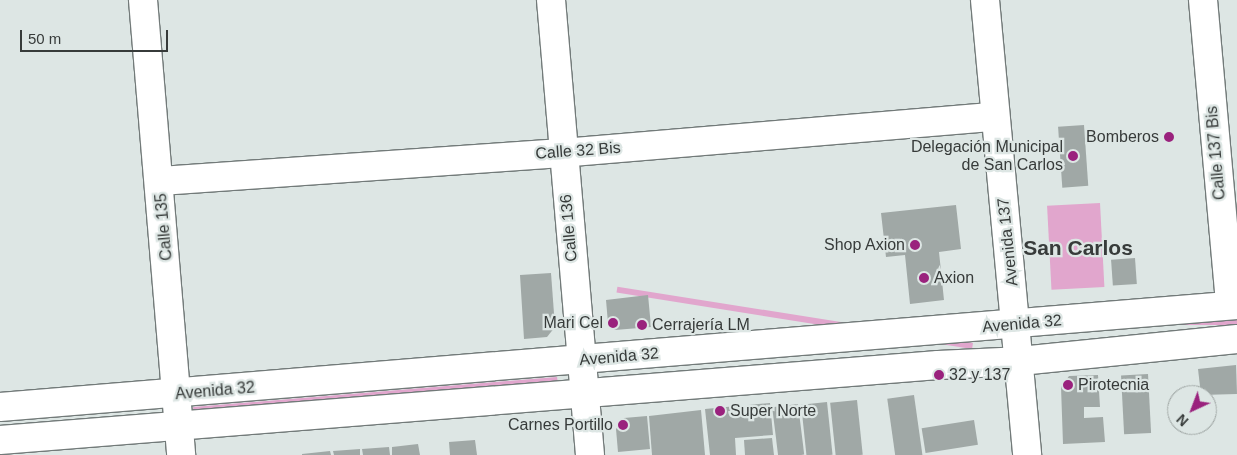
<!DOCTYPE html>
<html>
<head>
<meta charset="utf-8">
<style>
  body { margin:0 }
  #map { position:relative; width:1237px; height:455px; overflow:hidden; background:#dde6e4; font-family:Arial,sans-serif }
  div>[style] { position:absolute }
  .green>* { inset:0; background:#e1a6cd; transform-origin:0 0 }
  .building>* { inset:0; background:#a0a8a6; transform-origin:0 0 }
  .roads { filter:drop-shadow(1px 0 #727a79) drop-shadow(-1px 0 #727a79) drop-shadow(0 1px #727a79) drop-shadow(0 -1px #727a79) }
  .minor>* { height:28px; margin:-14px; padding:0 14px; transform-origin:14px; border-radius:14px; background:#fff }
  .major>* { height:28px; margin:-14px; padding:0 14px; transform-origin:14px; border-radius:14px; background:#fff }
  .dots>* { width:14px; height:14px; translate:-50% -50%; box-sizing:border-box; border:2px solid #dde6e4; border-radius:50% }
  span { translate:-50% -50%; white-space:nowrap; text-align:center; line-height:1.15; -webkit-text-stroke:4.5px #dde6e4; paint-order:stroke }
  .poi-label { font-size:16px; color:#373b3a }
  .right { translate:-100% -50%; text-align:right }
  .left { translate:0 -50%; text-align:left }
  .street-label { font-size:16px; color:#373b3a }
  .district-label { font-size:21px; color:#373b3a; font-weight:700 }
  .north { position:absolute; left:1167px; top:385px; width:50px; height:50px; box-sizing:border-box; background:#dde6e4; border:1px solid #9ba2a0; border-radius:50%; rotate:223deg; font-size:14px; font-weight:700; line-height:20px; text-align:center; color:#373b3a }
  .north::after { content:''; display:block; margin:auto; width:18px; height:22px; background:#9a227d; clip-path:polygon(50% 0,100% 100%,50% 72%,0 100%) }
  .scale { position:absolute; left:20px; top:30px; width:148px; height:22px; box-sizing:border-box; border:2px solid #373b3a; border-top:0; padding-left:6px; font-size:15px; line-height:18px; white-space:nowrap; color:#373b3a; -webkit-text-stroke:4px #dde6e4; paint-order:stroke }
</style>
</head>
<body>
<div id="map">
  <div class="green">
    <i style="left:1100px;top:203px;width:84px;height:53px;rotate:87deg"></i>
    <i style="left:1237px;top:320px;width:5px;height:217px;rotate:90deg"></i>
    <i style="left:973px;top:343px;width:6px;height:360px;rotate:99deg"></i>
    <i style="clip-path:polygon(557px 377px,558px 383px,194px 414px,193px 407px)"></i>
  </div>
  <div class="building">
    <i style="left:1084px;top:125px;width:61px;height:26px;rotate:86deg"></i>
    <i style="clip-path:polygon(956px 205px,961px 249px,939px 252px,944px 300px,910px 304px,905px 255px,886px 257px,881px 213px)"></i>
    <i style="left:1135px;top:258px;width:26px;height:24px;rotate:86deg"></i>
    <i style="clip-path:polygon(551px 273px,555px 327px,547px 337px,524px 339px,520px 275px)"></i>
    <i style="clip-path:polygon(648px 295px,651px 327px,615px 330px,608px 323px,606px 300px)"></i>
    <i style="clip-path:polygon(1236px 365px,1237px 394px,1201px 395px,1198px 369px)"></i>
    <i style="left:1148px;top:374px;width:59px;height:27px;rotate:87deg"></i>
    <i style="clip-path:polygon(1098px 375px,1100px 407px,1084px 407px,1084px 418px,1103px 417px,1105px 442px,1063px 444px,1061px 387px,1069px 376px)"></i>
    <i style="left:914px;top:395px;width:61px;height:27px;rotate:82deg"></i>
    <i style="left:857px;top:400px;width:55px;height:27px;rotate:84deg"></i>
    <i style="left:827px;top:402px;width:53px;height:26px;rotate:84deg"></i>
    <i style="clip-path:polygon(770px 403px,773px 435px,735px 438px,736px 455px,710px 455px,705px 409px)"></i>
    <i style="left:798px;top:404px;width:51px;height:26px;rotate:83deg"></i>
    <i style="clip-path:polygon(701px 410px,705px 455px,652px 455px,649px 416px)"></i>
    <i style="clip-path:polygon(647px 416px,650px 449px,618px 452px,616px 429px,624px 418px)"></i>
    <i style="left:974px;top:420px;width:25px;height:53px;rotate:81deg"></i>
    <i style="clip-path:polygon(772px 438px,774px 455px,745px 455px,744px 440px)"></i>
    <i style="clip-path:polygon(475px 440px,477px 455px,450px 455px,449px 442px)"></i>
    <i style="clip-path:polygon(418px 444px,420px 455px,392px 455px,392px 447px)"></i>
    <i style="clip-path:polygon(389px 447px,390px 455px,363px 455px,362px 449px)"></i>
    <i style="clip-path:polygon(360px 449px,360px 455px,334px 455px,333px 451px)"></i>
    <i style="clip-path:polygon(330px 451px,331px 455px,302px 455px,302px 454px)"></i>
  </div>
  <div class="roads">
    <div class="minor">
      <i style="left:143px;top:0;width:457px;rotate:85.2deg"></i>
      <i style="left:551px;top:0;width:457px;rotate:85.1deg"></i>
      <i style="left:985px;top:0;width:457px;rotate:84.7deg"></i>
      <i style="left:1203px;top:0;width:306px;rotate:84.9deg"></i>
      <i style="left:160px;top:181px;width:403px;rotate:-4deg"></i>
      <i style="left:562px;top:153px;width:434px;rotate:-4.8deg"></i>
    </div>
    <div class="major">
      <i style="left:0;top:407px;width:1241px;rotate:-4.71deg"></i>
      <i style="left:0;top:440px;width:941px;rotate:-4.57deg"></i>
      <i style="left:938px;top:365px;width:82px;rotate:-2.8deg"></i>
      <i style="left:1020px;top:361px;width:218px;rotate:-5.8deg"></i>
    </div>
  </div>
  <div class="dots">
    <i style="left:1169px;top:137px;background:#9a227d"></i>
    <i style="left:1073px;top:156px;background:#9a227d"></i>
    <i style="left:915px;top:245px;background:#9a227d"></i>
    <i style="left:924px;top:278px;background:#9a227d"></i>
    <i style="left:613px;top:323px;background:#9a227d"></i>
    <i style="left:642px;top:325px;background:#9a227d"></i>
    <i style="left:939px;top:375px;background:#9a227d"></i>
    <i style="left:1068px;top:385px;background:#9a227d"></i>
    <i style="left:720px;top:411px;background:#9a227d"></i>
    <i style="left:623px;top:425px;background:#9a227d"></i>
  </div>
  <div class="poi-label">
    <span class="right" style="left:1159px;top:137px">Bomberos</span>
    <span class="right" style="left:1063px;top:156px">Delegación Municipal<br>de San Carlos</span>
    <span class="right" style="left:905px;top:245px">Shop Axion</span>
    <span class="left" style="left:934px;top:278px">Axion</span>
    <span class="right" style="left:603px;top:323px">Mari Cel</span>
    <span class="left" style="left:652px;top:325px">Cerrajería LM</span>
    <span class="left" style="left:949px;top:375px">32 y 137</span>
    <span class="left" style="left:1078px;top:385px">Pirotecnia</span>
    <span class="left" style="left:730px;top:411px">Super Norte</span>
    <span class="right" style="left:613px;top:425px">Carnes Portillo</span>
  </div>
  <div class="street-label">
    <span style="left:578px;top:151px;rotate:-4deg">Calle 32 Bis</span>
    <span style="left:1216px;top:153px;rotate:-95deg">Calle 137 Bis</span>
    <span style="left:164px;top:227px;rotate:-95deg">Calle 135</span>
    <span style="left:569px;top:228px;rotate:-95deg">Calle 136</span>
    <span style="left:1008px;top:242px;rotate:-96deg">Avenida 137</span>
    <span style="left:1022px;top:324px;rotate:-5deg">Avenida 32</span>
    <span style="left:619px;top:357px;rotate:-5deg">Avenida 32</span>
    <span style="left:215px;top:391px;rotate:-5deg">Avenida 32</span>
  </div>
  <div class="district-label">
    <span style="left:1078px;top:248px">San Carlos</span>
  </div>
  <div class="north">N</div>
  <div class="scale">50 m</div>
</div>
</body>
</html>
